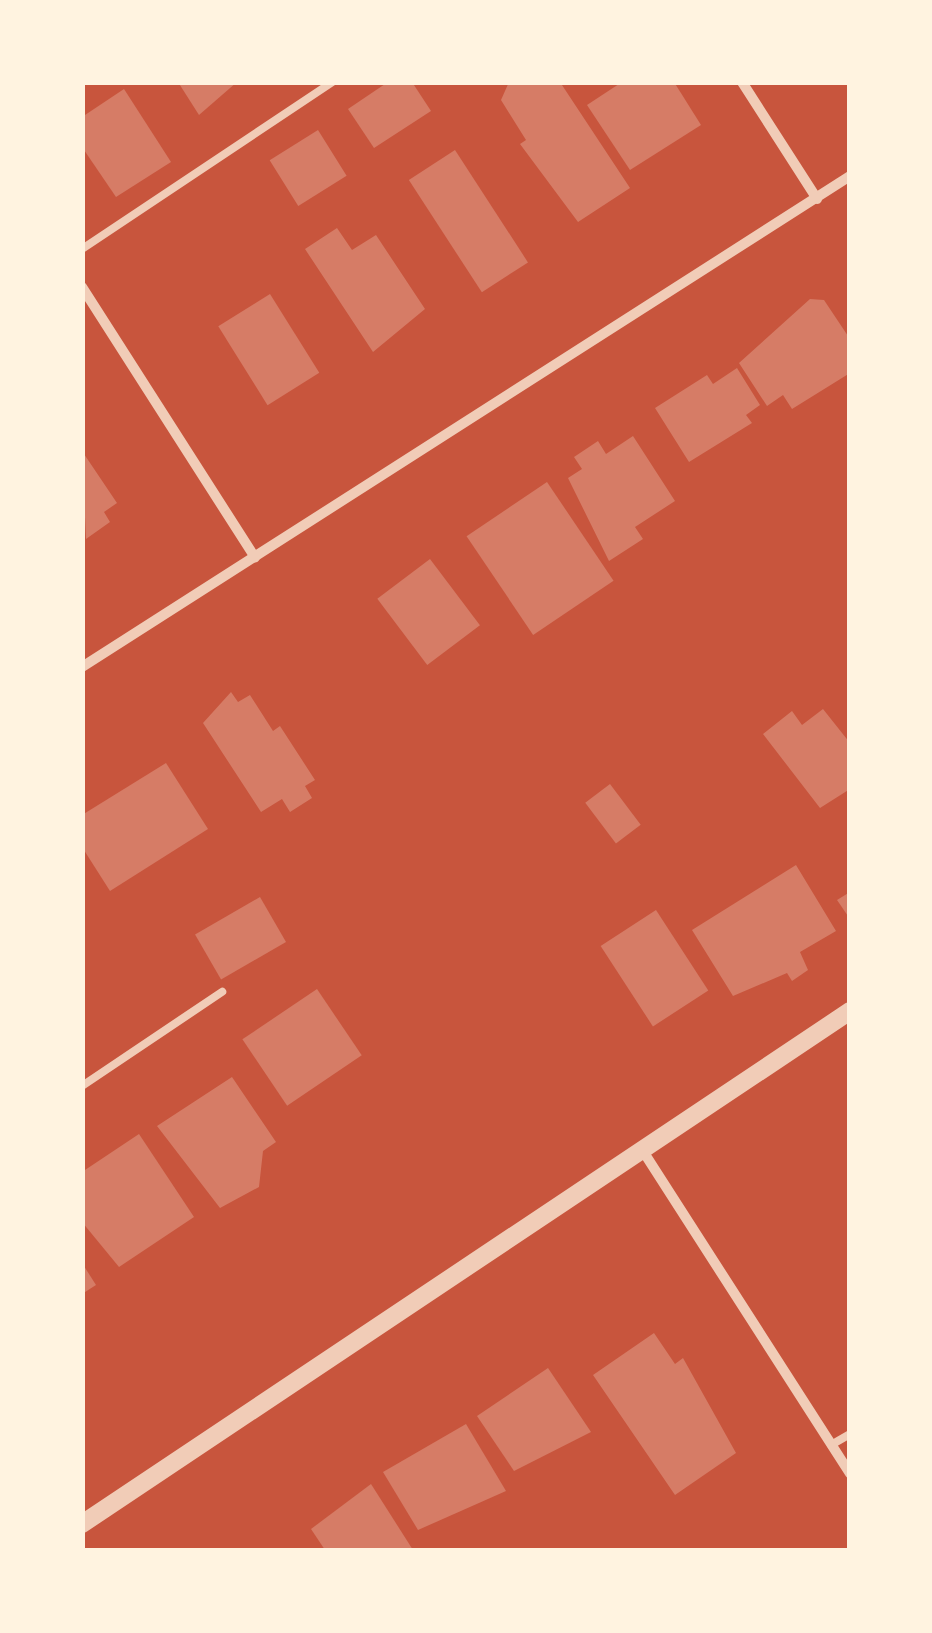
<!DOCTYPE html>
<html>
<head>
<meta charset="utf-8">
<style>
  body { margin:0 }
  #map { position:relative; width:932px; height:1633px; overflow:hidden; background:#c8553d; font-family:"Fira Sans",sans-serif }
  div>[style] { position:absolute }
  .building>* { inset:0; background:#d67c66; transform-origin:0 0 }
  .service>* { height:8px; margin:-4px; padding:0 4px; transform-origin:4px; border-radius:4px; background:#f1ccb7 }
  .minor>* { height:10px; margin:-5px; padding:0 5px; transform-origin:5px; border-radius:5px; background:#f1ccb7 }
  .tertiary>* { height:18px; margin:-9px; padding:0 9px; transform-origin:9px; border-radius:9px; background:#f1ccb7 }
  span { translate:-50% -50%; white-space:nowrap; text-align:center; line-height:1.15; -webkit-text-stroke:9px #fff3e0; paint-order:stroke }
  .frame { position:absolute; inset:0; border:85px solid #fff3e0; pointer-events:none }
</style>
</head>
<body>
<div id="map">
  <div class="building">
    <i style="clip-path:polygon(178px 82px,237px 82px,199px 115px)"></i>
    <i style="clip-path:polygon(388px 82px,412px 82px,431px 111px,374px 148px,348px 109px)"></i>
    <i style="clip-path:polygon(509px 82px,560px 82px,630px 188px,578px 222px,520px 144px,526px 140px,501px 100px)"></i>
    <i style="clip-path:polygon(622px 82px,674px 82px,701px 125px,630px 170px,587px 105px)"></i>
    <i style="clip-path:polygon(124px 89px,171px 162px,116px 197px,82px 147px,82px 117px)"></i>
    <i style="left:318px;top:130px;width:54px;height:57px;rotate:58deg"></i>
    <i style="left:455px;top:150px;width:134px;height:55px;rotate:57deg"></i>
    <i style="clip-path:polygon(337px 228px,352px 250px,376px 235px,425px 309px,373px 352px,305px 249px)"></i>
    <i style="left:270px;top:294px;width:93px;height:61px;rotate:58deg"></i>
    <i style="clip-path:polygon(810px 299px,824px 300px,850px 339px,850px 373px,792px 409px,783px 395px,767px 406px,739px 363px)"></i>
    <i style="clip-path:polygon(737px 368px,760px 405px,746px 415px,752px 423px,689px 462px,655px 408px,707px 375px,713px 384px)"></i>
    <i style="clip-path:polygon(633px 436px,675px 501px,635px 527px,643px 539px,609px 561px,568px 478px,582px 469px,574px 457px,598px 441px,606px 454px)"></i>
    <i style="clip-path:polygon(82px 451px,117px 503px,104px 512px,110px 522px,86px 539px)"></i>
    <i style="left:547px;top:482px;width:119px;height:97px;rotate:56deg"></i>
    <i style="left:430px;top:559px;width:83px;height:66px;rotate:53deg"></i>
    <i style="clip-path:polygon(231px 692px,238px 702px,250px 695px,273px 731px,280px 726px,315px 780px,305px 786px,312px 798px,290px 812px,282px 799px,261px 812px,203px 723px)"></i>
    <i style="clip-path:polygon(823px 709px,850px 743px,850px 789px,820px 808px,763px 734px,792px 711px,802px 725px)"></i>
    <i style="clip-path:polygon(166px 763px,208px 829px,110px 891px,82px 847px,82px 815px)"></i>
    <i style="left:610px;top:784px;width:51px;height:31px;rotate:53deg"></i>
    <i style="clip-path:polygon(796px 865px,836px 931px,800px 952px,808px 970px,792px 981px,787px 973px,733px 996px,692px 930px)"></i>
    <i style="clip-path:polygon(850px 892px,850px 919px,837px 900px)"></i>
    <i style="left:260px;top:897px;width:52px;height:75px;rotate:60deg"></i>
    <i style="left:656px;top:910px;width:96px;height:66px;rotate:57deg"></i>
    <i style="left:317px;top:989px;width:80px;height:90px;rotate:56deg"></i>
    <i style="clip-path:polygon(232px 1077px,276px 1142px,263px 1151px,259px 1187px,220px 1208px,157px 1126px)"></i>
    <i style="clip-path:polygon(139px 1134px,194px 1217px,119px 1267px,82px 1222px,82px 1172px)"></i>
    <i style="clip-path:polygon(82px 1263px,96px 1285px,82px 1294px)"></i>
    <i style="clip-path:polygon(654px 1333px,675px 1364px,683px 1358px,736px 1453px,675px 1495px,593px 1375px)"></i>
    <i style="clip-path:polygon(548px 1368px,591px 1432px,514px 1471px,477px 1416px)"></i>
    <i style="clip-path:polygon(466px 1424px,506px 1491px,418px 1530px,383px 1472px)"></i>
    <i style="clip-path:polygon(371px 1484px,413px 1550px,325px 1550px,311px 1529px)"></i>
  </div>
  <div class="service">
    <i style="left:82px;top:249px;width:301px;rotate:-33.7deg"></i>
    <i style="left:82px;top:1086px;width:169px;rotate:-33.9deg"></i>
    <i style="left:831px;top:1445px;width:22px;rotate:-30deg"></i>
  </div>
  <div class="minor">
    <i style="left:742px;top:82px;width:139px;rotate:57.3deg"></i>
    <i style="left:82px;top:287px;width:321px;rotate:57.4deg"></i>
    <i style="left:82px;top:667px;width:912px;rotate:-32.59deg"></i>
    <i style="left:641px;top:1148px;width:387px;rotate:57.3deg"></i>
  </div>
  <div class="tertiary">
    <i style="left:82px;top:1524px;width:924px;rotate:-33.74deg"></i>
  </div>
  <div class="frame"></div>
</div>
</body>
</html>
